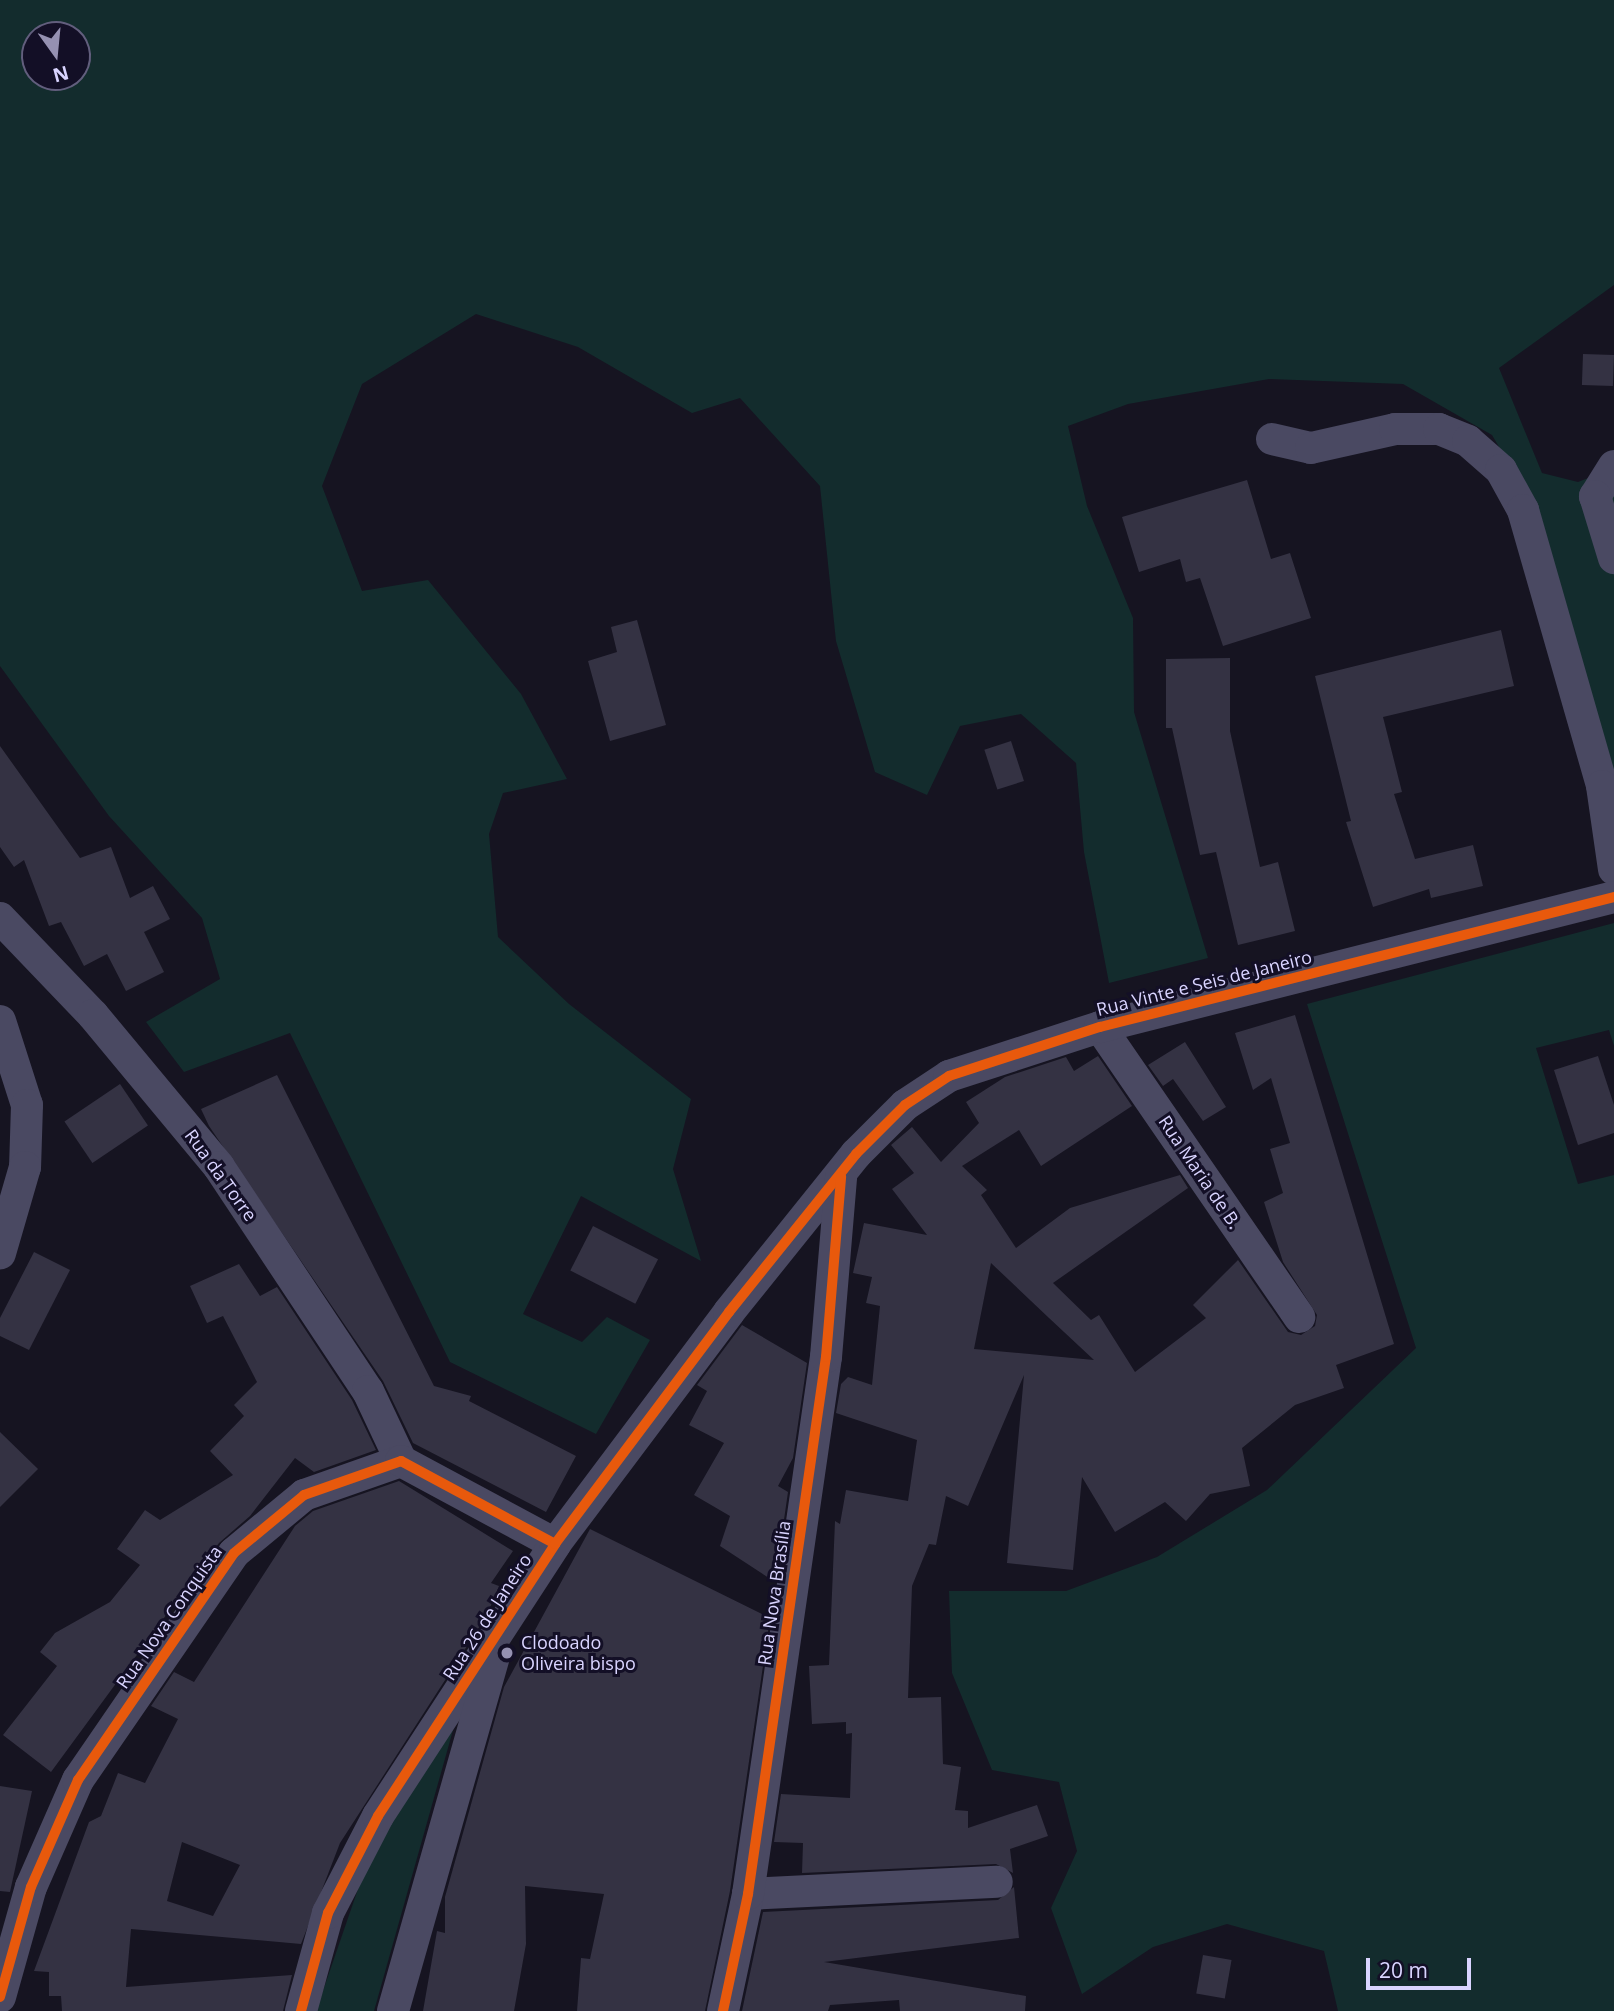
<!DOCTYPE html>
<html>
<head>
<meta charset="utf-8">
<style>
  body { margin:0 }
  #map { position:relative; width:1614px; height:2011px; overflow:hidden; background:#161421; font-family:"Open Sans",sans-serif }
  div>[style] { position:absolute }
  .green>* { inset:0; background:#132c2d }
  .building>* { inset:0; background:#343243; transform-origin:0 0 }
  .street>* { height:32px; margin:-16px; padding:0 16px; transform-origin:16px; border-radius:16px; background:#4a4962 }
  .cycleway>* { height:10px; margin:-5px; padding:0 5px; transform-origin:5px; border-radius:5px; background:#e8590c }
  .dots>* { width:19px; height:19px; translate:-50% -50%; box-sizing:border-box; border:4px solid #130f26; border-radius:50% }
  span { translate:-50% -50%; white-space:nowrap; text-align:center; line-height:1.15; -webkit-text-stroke:6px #130f26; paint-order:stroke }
  .street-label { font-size:18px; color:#d9d4ff }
  .poi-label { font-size:18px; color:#d9d4ff }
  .left { translate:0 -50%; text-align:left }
  .north { position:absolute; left:21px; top:21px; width:70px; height:70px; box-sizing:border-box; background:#130f26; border:2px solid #625e7d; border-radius:50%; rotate:165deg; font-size:19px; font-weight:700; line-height:28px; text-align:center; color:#d9d4ff }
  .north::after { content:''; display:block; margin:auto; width:24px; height:32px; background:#9591b1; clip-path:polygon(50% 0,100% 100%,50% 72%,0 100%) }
  .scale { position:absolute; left:1366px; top:1958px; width:105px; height:32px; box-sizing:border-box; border:4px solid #d9d4ff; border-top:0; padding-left:9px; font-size:21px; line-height:24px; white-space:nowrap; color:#d9d4ff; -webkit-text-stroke:5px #130f26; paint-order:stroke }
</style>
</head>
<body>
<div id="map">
  <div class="green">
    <i style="clip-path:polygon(evenodd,0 0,1614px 0,1614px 285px,1499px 368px,1542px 473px,1578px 482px,1614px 468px,1614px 813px,1542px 520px,1492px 435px,1403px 384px,1269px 379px,1128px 404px,1068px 426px,1087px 506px,1133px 618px,1134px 712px,1208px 958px,1109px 983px,1084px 852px,1076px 763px,1021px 714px,960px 726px,927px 795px,875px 772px,836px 641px,820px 486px,740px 398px,692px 413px,578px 347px,476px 314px,362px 384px,322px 486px,362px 591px,428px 580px,521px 694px,567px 779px,503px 793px,489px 834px,498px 937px,569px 1004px,691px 1099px,673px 1169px,701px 1261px,581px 1196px,523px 1314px,582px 1342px,607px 1317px,650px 1340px,596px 1434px,450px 1362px,290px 1033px,184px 1072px,146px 1022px,220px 979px,202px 918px,109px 816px,0 666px,0 0,35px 35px,77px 35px,77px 77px,35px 77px,35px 35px)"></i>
    <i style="clip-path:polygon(1614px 923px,1614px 1046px,1609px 1030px,1536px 1048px,1578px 1184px,1614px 1175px,1614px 2011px,1338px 2011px,1324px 1951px,1227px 1924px,1153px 1947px,1082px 1994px,1051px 1908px,1077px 1851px,1059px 1782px,992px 1770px,952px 1673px,949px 1591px,1066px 1591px,1157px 1557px,1267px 1490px,1416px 1348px,1307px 1004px)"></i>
    <i style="clip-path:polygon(455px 1723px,374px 2011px,316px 2011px,368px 1860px)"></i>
  </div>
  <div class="building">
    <i style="left:1583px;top:354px;width:31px;height:31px;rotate:2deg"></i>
    <i style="clip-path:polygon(1247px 480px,1271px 559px,1290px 553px,1311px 618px,1223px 646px,1200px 578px,1186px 582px,1180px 559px,1139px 572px,1122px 517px)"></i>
    <i style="clip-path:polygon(637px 620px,666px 725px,610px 741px,588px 661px,617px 652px,611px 627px)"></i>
    <i style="clip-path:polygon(1501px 630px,1514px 686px,1383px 717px,1402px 792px,1394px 794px,1415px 859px,1473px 845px,1483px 886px,1431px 898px,1429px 889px,1373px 907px,1346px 822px,1351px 821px,1315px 676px)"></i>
    <i style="clip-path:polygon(1230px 658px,1230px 731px,1260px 867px,1278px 862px,1295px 931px,1238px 945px,1216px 852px,1200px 855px,1172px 728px,1166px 728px,1166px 659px)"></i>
    <i style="left:1011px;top:741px;width:42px;height:28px;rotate:72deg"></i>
    <i style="clip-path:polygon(0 746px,80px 858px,111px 847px,130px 898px,153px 886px,170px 919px,144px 932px,164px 972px,126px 991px,107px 954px,84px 966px,61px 922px,49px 926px,24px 860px,14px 867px,0 847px)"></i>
    <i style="clip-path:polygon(evenodd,1295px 1015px,1394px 1344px,1336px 1365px,1344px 1388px,1295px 1405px,1242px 1448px,1250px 1486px,1210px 1494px,1186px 1521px,1165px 1502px,1115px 1532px,1082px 1477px,1073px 1570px,1007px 1563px,1024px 1375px,968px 1506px,946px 1496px,936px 1545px,929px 1544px,912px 1586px,908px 1698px,941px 1697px,943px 1764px,961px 1767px,955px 1810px,968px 1811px,968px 1828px,1037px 1805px,1048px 1836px,1010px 1849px,1013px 1873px,996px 1864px,802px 1873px,803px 1843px,774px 1842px,781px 1794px,850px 1798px,852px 1733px,846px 1734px,846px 1722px,812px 1724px,809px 1666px,829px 1665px,835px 1521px,840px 1524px,846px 1490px,908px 1501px,917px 1440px,836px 1413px,841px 1384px,848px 1377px,872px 1385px,880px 1306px,866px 1303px,872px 1277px,853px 1273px,864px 1223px,927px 1235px,892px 1189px,914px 1173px,891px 1145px,912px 1127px,941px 1162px,979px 1123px,966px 1102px,1005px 1077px,1066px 1057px,1074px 1071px,1098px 1056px,1132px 1106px,1041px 1166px,1019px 1130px,962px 1166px,987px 1190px,981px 1195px,1016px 1248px,1070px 1208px,1180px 1175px,1188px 1188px,1053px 1283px,1091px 1320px,1099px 1315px,1135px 1372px,1206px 1318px,1193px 1305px,1238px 1260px,1288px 1332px,1301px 1335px,1315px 1326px,1317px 1315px,1283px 1262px,1264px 1202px,1283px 1193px,1270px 1149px,1290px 1143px,1271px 1078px,1253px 1090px,1235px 1033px,1295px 1015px,991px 1263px,1049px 1318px,1094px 1360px,974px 1349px,991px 1263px)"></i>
    <i style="clip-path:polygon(1185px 1042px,1226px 1107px,1203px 1121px,1173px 1079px,1163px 1086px,1148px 1065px)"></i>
    <i style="clip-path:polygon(1598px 1056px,1614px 1105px,1614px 1133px,1578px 1145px,1554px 1070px)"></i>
    <i style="clip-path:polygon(277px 1075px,434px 1386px,471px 1396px,469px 1401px,576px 1456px,546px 1512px,413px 1443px,383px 1381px,209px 1126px,201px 1109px)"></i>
    <i style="left:120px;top:1084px;width:50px;height:67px;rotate:56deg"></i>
    <i style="left:593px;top:1226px;width:73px;height:50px;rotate:27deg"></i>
    <i style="clip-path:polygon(34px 1252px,70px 1270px,29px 1350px,0 1336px,0 1318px)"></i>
    <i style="clip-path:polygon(239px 1264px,260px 1296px,277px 1287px,352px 1400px,376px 1450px,314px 1472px,295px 1458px,250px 1516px,219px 1543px,51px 1772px,3px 1735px,57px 1666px,40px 1652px,55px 1633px,110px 1602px,140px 1565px,117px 1549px,145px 1510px,160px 1520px,233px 1475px,210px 1451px,244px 1416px,234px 1405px,257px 1382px,223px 1316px,207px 1323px,190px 1286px)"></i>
    <i style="clip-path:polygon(742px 1325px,807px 1363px,793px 1458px,778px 1486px,788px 1492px,775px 1582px,720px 1546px,730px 1516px,694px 1495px,724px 1443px,689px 1425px,707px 1391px,697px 1385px)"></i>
    <i style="clip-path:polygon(0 1432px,38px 1469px,0 1507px)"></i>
    <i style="clip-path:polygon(evenodd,399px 1481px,513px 1551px,491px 1583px,499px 1586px,487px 1615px,340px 1843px,301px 1944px,131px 1929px,126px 1987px,292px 1975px,283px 2011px,62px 2011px,61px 1996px,49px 1996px,49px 1972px,34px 1971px,89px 1822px,101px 1816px,118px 1773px,145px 1783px,178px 1719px,151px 1706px,174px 1672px,194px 1682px,295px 1526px,313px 1511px,399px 1481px,182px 1842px,240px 1865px,213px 1916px,167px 1901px,182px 1842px)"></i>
    <i style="clip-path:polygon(590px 1529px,770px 1618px,730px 1891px,705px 2011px,577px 2011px,581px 1958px,590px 1959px,604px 1894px,525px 1886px,526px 1944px,514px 2011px,423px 2011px,437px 1931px,445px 1933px,445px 1897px,504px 1687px)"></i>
    <i style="clip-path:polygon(0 1786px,32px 1791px,10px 1892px,0 1891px)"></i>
    <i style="clip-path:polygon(1014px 1887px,1019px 1938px,824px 1962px,1026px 1996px,1025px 2011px,900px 2011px,899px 2000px,830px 2005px,828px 2011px,742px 2011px,763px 1912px,998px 1900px)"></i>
    <i style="left:1203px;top:1955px;width:29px;height:39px;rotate:10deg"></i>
  </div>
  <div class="street">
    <i style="left:1272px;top:439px;width:40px;rotate:13deg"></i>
    <i style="left:1311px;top:448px;width:86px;rotate:-12.7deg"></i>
    <i style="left:1395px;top:429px;width:44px"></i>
    <i style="left:1439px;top:429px;width:31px;rotate:22deg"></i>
    <i style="left:1468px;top:441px;width:44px;rotate:41.3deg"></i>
    <i style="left:1501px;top:470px;width:46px;rotate:61.2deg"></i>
    <i style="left:1523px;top:510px;width:287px;rotate:74deg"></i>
    <i style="left:1602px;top:786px;width:84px;rotate:81.8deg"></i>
    <i style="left:1614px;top:466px;width:36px;rotate:122deg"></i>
    <i style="left:1595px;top:496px;width:65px;rotate:73deg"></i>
    <i style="left:0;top:918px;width:134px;rotate:46.2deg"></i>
    <i style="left:93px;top:1015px;width:197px;rotate:50.3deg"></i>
    <i style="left:219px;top:1167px;width:269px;rotate:56.4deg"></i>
    <i style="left:368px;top:1391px;width:77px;rotate:64.8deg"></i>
    <i style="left:0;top:1021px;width:88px;rotate:72.2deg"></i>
    <i style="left:27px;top:1105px;width:62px;rotate:91.8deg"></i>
    <i style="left:25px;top:1167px;width:90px;rotate:106.2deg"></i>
    <i style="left:1100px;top:1027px;width:352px;rotate:55.5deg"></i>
    <i style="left:748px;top:1894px;width:249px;rotate:-2.8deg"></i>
    <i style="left:0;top:1997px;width:114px;rotate:-74.3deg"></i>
    <i style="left:31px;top:1887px;width:117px;rotate:-66.3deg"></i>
    <i style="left:78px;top:1780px;width:275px;rotate:-55.5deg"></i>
    <i style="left:234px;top:1553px;width:91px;rotate:-39.6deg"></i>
    <i style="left:304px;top:1495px;width:103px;rotate:-19.3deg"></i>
    <i style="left:401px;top:1461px;width:175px;rotate:28.3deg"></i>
    <i style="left:301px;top:2011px;width:102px;rotate:-74.6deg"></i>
    <i style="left:328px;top:1913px;width:109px;rotate:-62.7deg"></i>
    <i style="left:378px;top:1816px;width:325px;rotate:-56.9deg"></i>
    <i style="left:555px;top:1544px;width:290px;rotate:-53.1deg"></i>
    <i style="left:729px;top:1312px;width:203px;rotate:-51.2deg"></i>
    <i style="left:856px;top:1154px;width:69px;rotate:-45deg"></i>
    <i style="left:905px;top:1105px;width:53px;rotate:-33.4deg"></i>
    <i style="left:949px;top:1076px;width:159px;rotate:-18deg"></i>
    <i style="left:1100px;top:1027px;width:530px;rotate:-14.19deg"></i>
    <i style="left:393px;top:2011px;width:369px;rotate:-74.1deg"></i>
    <i style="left:723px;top:2011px;width:120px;rotate:-77.9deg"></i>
    <i style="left:748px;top:1894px;width:543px;rotate:-81.74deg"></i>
    <i style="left:826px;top:1357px;width:181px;rotate:-85.2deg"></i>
  </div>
  <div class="cycleway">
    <i style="left:0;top:1997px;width:114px;rotate:-74.3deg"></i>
    <i style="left:31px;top:1887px;width:117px;rotate:-66.3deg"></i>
    <i style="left:78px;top:1780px;width:275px;rotate:-55.5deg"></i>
    <i style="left:234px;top:1553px;width:91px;rotate:-39.6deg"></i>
    <i style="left:304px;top:1495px;width:103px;rotate:-19.3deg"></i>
    <i style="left:401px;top:1461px;width:175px;rotate:28.3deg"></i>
    <i style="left:301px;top:2011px;width:102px;rotate:-74.6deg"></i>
    <i style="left:328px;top:1913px;width:109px;rotate:-62.7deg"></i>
    <i style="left:378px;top:1816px;width:325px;rotate:-56.9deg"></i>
    <i style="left:555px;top:1544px;width:290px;rotate:-53.1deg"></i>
    <i style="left:729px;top:1312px;width:203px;rotate:-51.2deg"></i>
    <i style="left:856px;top:1154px;width:69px;rotate:-45deg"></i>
    <i style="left:905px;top:1105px;width:53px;rotate:-33.4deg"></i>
    <i style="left:949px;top:1076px;width:159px;rotate:-18deg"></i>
    <i style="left:1100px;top:1027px;width:530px;rotate:-14.19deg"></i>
    <i style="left:723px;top:2011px;width:120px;rotate:-77.9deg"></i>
    <i style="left:748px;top:1894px;width:543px;rotate:-81.74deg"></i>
    <i style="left:826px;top:1357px;width:181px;rotate:-85.2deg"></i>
  </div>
  <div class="dots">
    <i style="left:507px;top:1653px;background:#9591b1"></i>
  </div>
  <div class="street-label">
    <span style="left:1204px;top:983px;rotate:-14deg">Rua Vinte e Seis de Janeiro</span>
    <span style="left:1200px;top:1172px;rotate:56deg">Rua Maria de B.</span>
    <span style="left:221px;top:1175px;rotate:54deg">Rua da Torre</span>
    <span style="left:774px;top:1593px;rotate:-82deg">Rua Nova Brasília</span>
    <span style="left:169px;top:1617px;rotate:-55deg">Rua Nova Conquista</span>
    <span style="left:487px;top:1617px;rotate:-57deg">Rua 26 de Janeiro</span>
  </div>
  <div class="poi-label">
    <span class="left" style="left:521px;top:1653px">Clodoado<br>Oliveira bispo</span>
  </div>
  <div class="north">N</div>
  <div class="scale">20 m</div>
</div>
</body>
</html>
